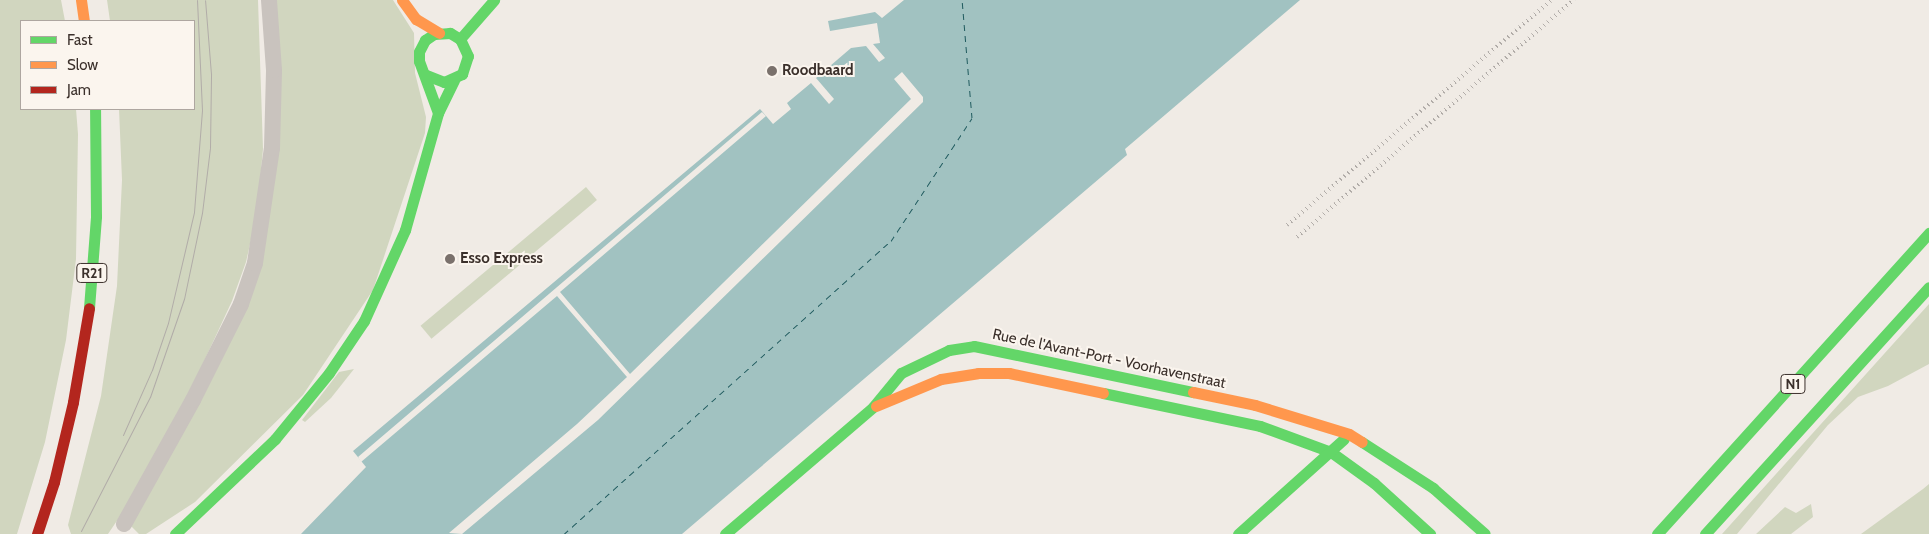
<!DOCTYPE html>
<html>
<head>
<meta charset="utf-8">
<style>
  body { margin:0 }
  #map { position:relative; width:1929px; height:534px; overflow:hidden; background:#f0ebe5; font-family:Cabin,sans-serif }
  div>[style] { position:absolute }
  .green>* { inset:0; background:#d1d6bf; transform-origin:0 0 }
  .water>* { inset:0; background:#a1c2c1 }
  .pier>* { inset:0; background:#f0ebe5 }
  .ferry>* { height:1px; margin-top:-0.5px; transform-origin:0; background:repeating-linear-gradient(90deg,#1f5a5e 0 6px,transparent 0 11px) }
  .street>* { height:16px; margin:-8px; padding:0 8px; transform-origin:8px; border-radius:8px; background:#c9c3be }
  .fast>* { height:11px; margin:-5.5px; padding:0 5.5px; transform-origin:5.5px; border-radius:5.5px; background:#63d668 }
  .slow>* { height:11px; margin:-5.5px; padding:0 5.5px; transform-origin:5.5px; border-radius:5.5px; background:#ff974d }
  .jam>* { height:11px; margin:-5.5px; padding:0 5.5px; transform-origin:5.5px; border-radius:5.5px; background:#b3261e }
  .tram>* { height:1px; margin:-0.5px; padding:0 0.5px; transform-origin:0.5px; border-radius:0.5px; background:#b1aca8 }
  .rail>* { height:4px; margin-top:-2px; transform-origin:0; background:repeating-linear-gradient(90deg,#b1aca8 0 1px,transparent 0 5px) }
  .dots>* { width:14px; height:14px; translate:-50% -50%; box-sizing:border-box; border:2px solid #fbf5ee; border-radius:50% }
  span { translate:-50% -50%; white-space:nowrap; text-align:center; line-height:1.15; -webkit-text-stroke:4px #fbf5ee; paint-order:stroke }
  .shield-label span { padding:1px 4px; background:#fbf5ee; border:1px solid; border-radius:4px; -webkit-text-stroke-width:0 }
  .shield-label { font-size:14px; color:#3b302b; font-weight:700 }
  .poi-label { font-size:15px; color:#3b302b; font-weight:700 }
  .left { translate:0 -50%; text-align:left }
  .street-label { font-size:15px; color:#3b302b }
  .legend { position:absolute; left:20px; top:20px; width:175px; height:90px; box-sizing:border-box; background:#fbf5ee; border:1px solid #aea6a0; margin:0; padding:6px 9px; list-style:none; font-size:15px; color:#3b302b }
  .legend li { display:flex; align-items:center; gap:10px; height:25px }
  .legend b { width:25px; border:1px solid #aea6a0 }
</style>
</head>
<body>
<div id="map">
  <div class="green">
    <i style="clip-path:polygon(0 0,61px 0,65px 21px,21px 21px,21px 109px,76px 109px,78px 134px,76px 259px,66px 340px,45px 442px,17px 534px,0 534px)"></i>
    <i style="clip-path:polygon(107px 0,258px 0,263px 149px,257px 213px,246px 262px,232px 301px,187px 398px,141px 485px,108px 534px,71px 534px,68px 525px,101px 396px,117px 286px,122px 180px,119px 109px,194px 109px,194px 21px,110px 21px)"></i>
    <i style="clip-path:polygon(274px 0,393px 0,414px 33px,415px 73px,426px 117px,425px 133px,373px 290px,303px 395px,195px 502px,146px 534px,139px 534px,130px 525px,260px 264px)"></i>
    <i style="left:586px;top:187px;width:17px;height:216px;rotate:50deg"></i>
    <i style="clip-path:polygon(1929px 304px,1929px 364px,1888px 386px,1858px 397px,1828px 425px,1737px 534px,1722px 534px)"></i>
    <i style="clip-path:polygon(354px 369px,331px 398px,305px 422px,302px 420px,339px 372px)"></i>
    <i style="clip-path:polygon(1929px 484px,1929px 534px,1861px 534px,1923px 489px)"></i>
    <i style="clip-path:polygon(1811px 504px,1813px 517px,1791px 534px,1756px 534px,1785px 507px,1796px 513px)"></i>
  </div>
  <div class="water">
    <i style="clip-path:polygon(904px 0,1300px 0,1125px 149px,1127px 155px,682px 534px,301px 534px,366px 467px,353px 451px,760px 109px,773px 124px,791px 109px,787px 103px,811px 83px,829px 104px,834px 99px,816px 78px,851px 48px,866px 46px,879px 62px,885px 58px,873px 44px,880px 43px,877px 23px,830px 31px,828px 21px,875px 12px,882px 18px)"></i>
  </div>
  <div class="pier">
    <i style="clip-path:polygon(902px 72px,923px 97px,923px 102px,598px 420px,462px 534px,449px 533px,577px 424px,627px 377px,557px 296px,361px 462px,358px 457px,762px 112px,766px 116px,560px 292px,630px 374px,911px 99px,894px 79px)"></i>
  </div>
  <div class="ferry">
    <i style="left:564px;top:534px;width:439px;rotate:-41.9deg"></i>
    <i style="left:891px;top:241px;width:147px;rotate:-56.6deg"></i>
    <i style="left:972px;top:118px;width:118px;rotate:-94.8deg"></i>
  </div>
  <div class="street">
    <i style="left:124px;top:524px;width:142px;rotate:-60.9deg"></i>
    <i style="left:193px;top:400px;width:107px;rotate:-63.4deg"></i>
    <i style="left:241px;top:304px;width:43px;rotate:-71.1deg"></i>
    <i style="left:255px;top:263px;width:116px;rotate:-81.6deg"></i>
    <i style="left:272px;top:148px;width:78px;rotate:-88.5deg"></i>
    <i style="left:274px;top:70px;width:70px;rotate:-94.1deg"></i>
  </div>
  <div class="fast">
    <i style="left:460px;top:39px;width:52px;rotate:-48.9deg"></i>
    <i style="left:426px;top:75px;width:19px;rotate:21deg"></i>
    <i style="left:444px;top:82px;width:20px;rotate:-24deg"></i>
    <i style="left:462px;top:74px;width:19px;rotate:-72deg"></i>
    <i style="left:468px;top:56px;width:19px;rotate:-115deg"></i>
    <i style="left:460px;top:39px;width:12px;rotate:-149deg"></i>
    <i style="left:450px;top:33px;width:16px;rotate:176deg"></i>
    <i style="left:434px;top:34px;width:11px;rotate:146deg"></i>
    <i style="left:425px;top:40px;width:13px;rotate:117deg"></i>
    <i style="left:419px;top:52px;width:9px;rotate:90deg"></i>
    <i style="left:419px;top:61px;width:55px;rotate:69.9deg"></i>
    <i style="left:89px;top:308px;width:92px;rotate:-85.6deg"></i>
    <i style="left:96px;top:216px;width:107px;rotate:-90.5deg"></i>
    <i style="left:1103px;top:393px;width:160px;rotate:11.9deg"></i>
    <i style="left:1260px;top:426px;width:76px;rotate:20.1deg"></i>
    <i style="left:1331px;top:452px;width:53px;rotate:35.8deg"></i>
    <i style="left:1374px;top:483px;width:76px;rotate:42.3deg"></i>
    <i style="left:1362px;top:442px;width:85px;rotate:32.9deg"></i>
    <i style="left:1433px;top:488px;width:69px;rotate:41.5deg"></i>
    <i style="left:175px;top:534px;width:138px;rotate:-43.5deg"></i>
    <i style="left:275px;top:439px;width:85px;rotate:-50.7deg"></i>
    <i style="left:329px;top:373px;width:63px;rotate:-56.1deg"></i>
    <i style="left:364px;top:321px;width:100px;rotate:-65.7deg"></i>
    <i style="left:405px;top:230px;width:122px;rotate:-74.2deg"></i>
    <i style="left:438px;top:113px;width:37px;rotate:-64deg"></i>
    <i style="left:725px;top:534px;width:195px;rotate:-40.6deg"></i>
    <i style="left:873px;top:407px;width:44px;rotate:-50.5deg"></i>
    <i style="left:901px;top:373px;width:53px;rotate:-25.6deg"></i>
    <i style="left:949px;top:350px;width:25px;rotate:-9deg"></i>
    <i style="left:974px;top:346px;width:224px;rotate:11.9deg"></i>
    <i style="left:1238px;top:534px;width:142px;rotate:-41.9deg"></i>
    <i style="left:1657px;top:534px;width:406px;rotate:-47.9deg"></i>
    <i style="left:1705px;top:534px;width:333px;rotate:-47.8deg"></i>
  </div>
  <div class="slow">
    <i style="left:81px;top:0;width:21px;rotate:82deg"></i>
    <i style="left:402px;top:0;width:24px;rotate:54deg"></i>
    <i style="left:416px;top:19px;width:27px;rotate:31deg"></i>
    <i style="left:1193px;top:392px;width:63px;rotate:11.8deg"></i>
    <i style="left:1255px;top:405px;width:98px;rotate:17.1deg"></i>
    <i style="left:1349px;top:434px;width:15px;rotate:32deg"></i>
    <i style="left:876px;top:406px;width:70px;rotate:-22.6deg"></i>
    <i style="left:941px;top:379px;width:37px;rotate:-9deg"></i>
    <i style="left:978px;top:373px;width:31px"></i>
    <i style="left:1009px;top:373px;width:96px;rotate:12deg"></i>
  </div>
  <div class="jam">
    <i style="left:37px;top:534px;width:55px;rotate:-71.9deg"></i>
    <i style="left:54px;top:482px;width:82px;rotate:-76.6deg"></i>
    <i style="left:73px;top:402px;width:95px;rotate:-80.3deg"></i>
  </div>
  <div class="tram">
    <i style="left:123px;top:435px;width:71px;rotate:-66deg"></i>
    <i style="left:152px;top:370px;width:50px;rotate:-71.2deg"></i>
    <i style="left:168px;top:323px;width:114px;rotate:-76.8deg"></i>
    <i style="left:194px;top:212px;width:102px;rotate:-85.5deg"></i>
    <i style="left:202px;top:110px;width:110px;rotate:-92.6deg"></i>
    <i style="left:81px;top:531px;width:151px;rotate:-62.8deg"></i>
    <i style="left:150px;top:397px;width:104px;rotate:-70.9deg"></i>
    <i style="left:184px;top:299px;width:88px;rotate:-78.2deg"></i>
    <i style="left:202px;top:213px;width:65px;rotate:-83deg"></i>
    <i style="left:210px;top:148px;width:74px;rotate:-89.2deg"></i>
    <i style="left:211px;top:74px;width:74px;rotate:-94.6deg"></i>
  </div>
  <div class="rail">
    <i style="left:1287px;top:225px;width:347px;rotate:-40.4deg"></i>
    <i style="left:1297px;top:237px;width:365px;rotate:-40.6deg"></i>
  </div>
  <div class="dots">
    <i style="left:772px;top:71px;background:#7a716c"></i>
    <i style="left:450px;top:259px;background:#7a716c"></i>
  </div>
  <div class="shield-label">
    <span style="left:92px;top:273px">R21</span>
    <span style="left:1793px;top:384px">N1</span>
  </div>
  <div class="poi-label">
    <span class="left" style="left:782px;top:71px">Roodbaard</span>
    <span class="left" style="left:460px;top:259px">Esso Express</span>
  </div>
  <div class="street-label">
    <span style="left:1109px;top:359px;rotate:12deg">Rue de l'Avant-Port - Voorhavenstraat</span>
  </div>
  <ul class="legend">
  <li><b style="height:6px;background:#63d668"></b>Fast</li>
  <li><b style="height:6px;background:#ff974d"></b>Slow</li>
  <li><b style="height:6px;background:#b3261e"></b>Jam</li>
  </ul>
</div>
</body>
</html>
